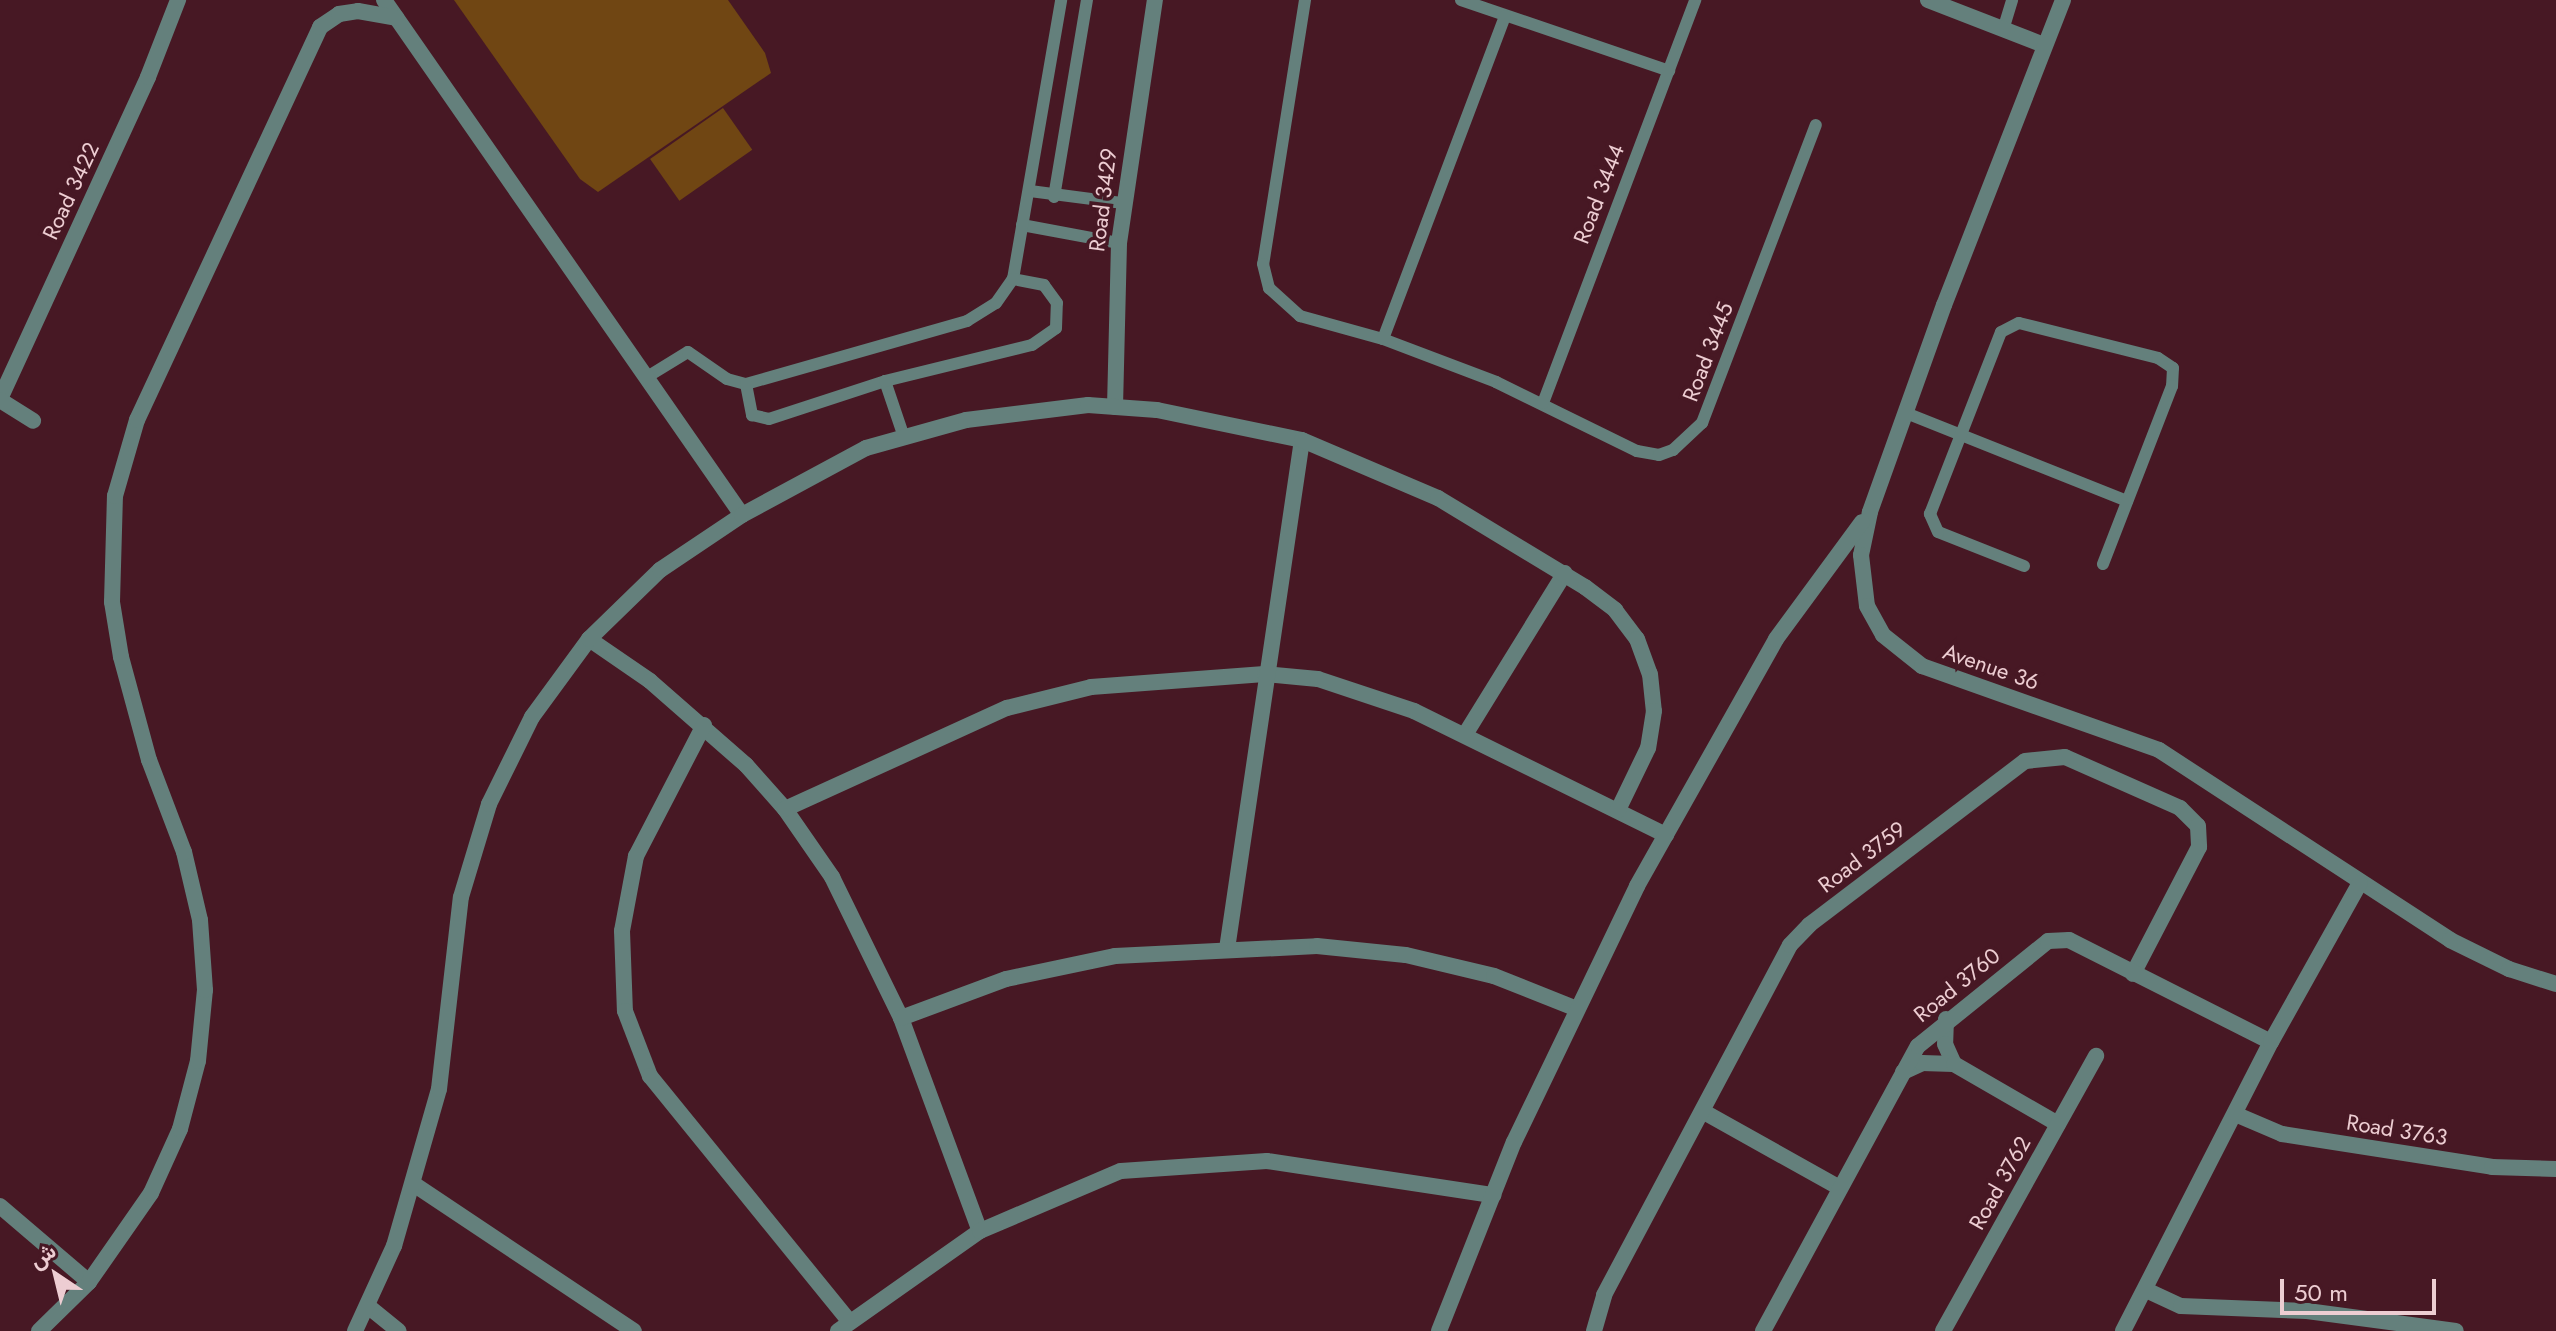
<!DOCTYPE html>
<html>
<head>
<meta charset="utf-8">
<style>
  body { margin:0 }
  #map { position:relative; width:2556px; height:1331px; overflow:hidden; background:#471824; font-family:Jost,Vazirmatn,sans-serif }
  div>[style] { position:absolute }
  .green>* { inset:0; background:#704613; transform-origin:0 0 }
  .service>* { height:12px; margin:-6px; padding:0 6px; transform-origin:6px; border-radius:6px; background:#64807c }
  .minor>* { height:16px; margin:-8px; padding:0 8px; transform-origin:8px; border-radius:8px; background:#64807c }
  span { translate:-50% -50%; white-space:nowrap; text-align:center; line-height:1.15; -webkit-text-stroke:7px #471824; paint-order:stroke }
  .street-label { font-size:22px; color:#edcdd2 }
  .north { position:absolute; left:16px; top:1235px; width:80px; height:80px; -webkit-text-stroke:6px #471824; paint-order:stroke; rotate:325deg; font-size:22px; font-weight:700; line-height:32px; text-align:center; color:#edcdd2 }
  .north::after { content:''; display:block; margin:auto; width:28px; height:36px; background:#edcdd2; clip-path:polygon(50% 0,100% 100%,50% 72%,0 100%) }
  .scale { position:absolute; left:2280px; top:1279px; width:156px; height:36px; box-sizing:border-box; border:4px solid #edcdd2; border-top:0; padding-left:10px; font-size:24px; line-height:28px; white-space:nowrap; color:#edcdd2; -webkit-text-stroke:6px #471824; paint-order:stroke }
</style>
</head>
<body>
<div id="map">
  <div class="green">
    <i style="clip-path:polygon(454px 0,728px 0,765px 53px,771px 73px,598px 192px,580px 179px)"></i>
    <i style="left:723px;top:108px;width:51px;height:89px;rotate:55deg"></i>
  </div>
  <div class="service">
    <i style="left:1305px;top:0;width:267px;rotate:99deg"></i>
    <i style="left:1263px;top:264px;width:25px;rotate:76deg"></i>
    <i style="left:1269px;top:288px;width:42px;rotate:42.1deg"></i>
    <i style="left:1300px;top:316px;width:86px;rotate:15.5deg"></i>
    <i style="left:1383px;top:339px;width:121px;rotate:20.8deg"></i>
    <i style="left:1496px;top:382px;width:157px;rotate:26.1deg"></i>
    <i style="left:1637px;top:451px;width:22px;rotate:10deg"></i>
    <i style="left:1659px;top:455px;width:15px;rotate:-20deg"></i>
    <i style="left:1673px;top:450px;width:40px;rotate:-43deg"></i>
    <i style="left:1702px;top:423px;width:319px;rotate:-69.1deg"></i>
    <i style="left:1461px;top:0;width:220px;rotate:18.8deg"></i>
    <i style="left:2003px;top:30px;width:31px;rotate:-73deg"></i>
    <i style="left:1030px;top:191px;width:94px;rotate:7.4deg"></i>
    <i style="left:1054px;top:197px;width:200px;rotate:-80.5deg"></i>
    <i style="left:1022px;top:225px;width:99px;rotate:10.5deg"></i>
    <i style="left:1383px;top:339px;width:345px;rotate:-69.3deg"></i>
    <i style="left:647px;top:377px;width:48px;rotate:-31.4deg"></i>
    <i style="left:688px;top:352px;width:47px;rotate:34.7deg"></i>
    <i style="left:727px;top:379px;width:20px;rotate:15deg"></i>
    <i style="left:746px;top:384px;width:230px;rotate:-15.9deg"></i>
    <i style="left:967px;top:321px;width:34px;rotate:-32deg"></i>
    <i style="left:996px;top:303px;width:29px;rotate:-55deg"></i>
    <i style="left:1013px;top:279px;width:283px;rotate:-80.2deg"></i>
    <i style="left:885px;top:381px;width:59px;rotate:71.3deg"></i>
    <i style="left:746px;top:384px;width:32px;rotate:79deg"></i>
    <i style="left:752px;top:415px;width:17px;rotate:13deg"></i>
    <i style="left:769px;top:419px;width:122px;rotate:-18.1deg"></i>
    <i style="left:885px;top:381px;width:151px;rotate:-13.8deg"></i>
    <i style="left:1032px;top:345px;width:29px;rotate:-35deg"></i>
    <i style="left:1056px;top:328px;width:25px;rotate:-88deg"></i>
    <i style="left:1057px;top:303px;width:22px;rotate:-126deg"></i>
    <i style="left:1044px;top:285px;width:32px;rotate:-169deg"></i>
    <i style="left:1543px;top:403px;width:431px;rotate:-69.3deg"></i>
    <i style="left:1906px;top:413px;width:238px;rotate:21.7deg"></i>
    <i style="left:2024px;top:566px;width:92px;rotate:-158.4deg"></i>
    <i style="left:1938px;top:532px;width:20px;rotate:-114deg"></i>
    <i style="left:1930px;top:514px;width:195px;rotate:-68.7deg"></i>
    <i style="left:2001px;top:332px;width:20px;rotate:-27deg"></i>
    <i style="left:2019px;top:323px;width:143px;rotate:14.1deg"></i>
    <i style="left:2158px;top:358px;width:18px;rotate:34deg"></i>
    <i style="left:2173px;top:368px;width:18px;rotate:93deg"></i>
    <i style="left:2172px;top:386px;width:191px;rotate:111.2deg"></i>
  </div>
  <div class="minor">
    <i style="left:384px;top:0;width:627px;rotate:55.2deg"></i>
    <i style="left:1928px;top:0;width:124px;rotate:21.2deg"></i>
    <i style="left:2063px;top:0;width:327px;rotate:111.3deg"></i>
    <i style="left:1944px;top:305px;width:220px;rotate:109.7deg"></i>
    <i style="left:1870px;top:512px;width:44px;rotate:101.8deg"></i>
    <i style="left:1861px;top:555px;width:51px;rotate:83.3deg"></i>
    <i style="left:1867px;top:606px;width:33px;rotate:61deg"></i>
    <i style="left:1883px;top:635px;width:50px;rotate:38.5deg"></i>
    <i style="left:1922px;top:666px;width:251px;rotate:19.5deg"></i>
    <i style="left:2159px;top:750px;width:348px;rotate:33.1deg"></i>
    <i style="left:2450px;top:940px;width:66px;rotate:26.2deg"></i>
    <i style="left:2509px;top:969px;width:49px;rotate:17.7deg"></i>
    <i style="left:0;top:399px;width:354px;rotate:-65.3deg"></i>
    <i style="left:148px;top:77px;width:83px;rotate:-68.7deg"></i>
    <i style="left:0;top:400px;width:39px;rotate:32deg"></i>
    <i style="left:1115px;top:407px;width:164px;rotate:-88.6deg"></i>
    <i style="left:1119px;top:243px;width:246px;rotate:-81.6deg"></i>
    <i style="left:589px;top:639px;width:74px;rotate:34.5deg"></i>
    <i style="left:650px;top:681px;width:128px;rotate:41.2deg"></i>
    <i style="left:746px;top:765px;width:59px;rotate:48.4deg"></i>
    <i style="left:785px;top:809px;width:83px;rotate:55.3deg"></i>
    <i style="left:832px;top:877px;width:157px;rotate:63.9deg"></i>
    <i style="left:901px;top:1018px;width:227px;rotate:69.7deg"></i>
    <i style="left:704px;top:725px;width:148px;rotate:117.4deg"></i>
    <i style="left:636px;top:856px;width:76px;rotate:100.6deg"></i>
    <i style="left:622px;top:931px;width:80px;rotate:87.9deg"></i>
    <i style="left:625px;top:1011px;width:70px;rotate:69deg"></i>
    <i style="left:650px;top:1076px;width:317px;rotate:50.9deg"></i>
    <i style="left:1466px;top:733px;width:188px;rotate:-58.3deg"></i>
    <i style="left:785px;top:809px;width:244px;rotate:-24.5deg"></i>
    <i style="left:1007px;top:708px;width:87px;rotate:-14deg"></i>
    <i style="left:1091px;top:687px;width:174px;rotate:-4.3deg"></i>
    <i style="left:1265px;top:674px;width:53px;rotate:5.4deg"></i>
    <i style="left:1318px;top:679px;width:101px;rotate:18.4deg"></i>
    <i style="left:1414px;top:711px;width:281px;rotate:26.2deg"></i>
    <i style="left:1227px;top:949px;width:514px;rotate:-81.62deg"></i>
    <i style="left:901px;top:1018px;width:112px;rotate:-20.4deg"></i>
    <i style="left:1006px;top:979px;width:111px;rotate:-11.9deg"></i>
    <i style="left:1115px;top:956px;width:202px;rotate:-2.8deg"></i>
    <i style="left:1317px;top:946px;width:89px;rotate:5.8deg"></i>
    <i style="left:1406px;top:955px;width:90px;rotate:13.4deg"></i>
    <i style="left:1494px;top:976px;width:89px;rotate:21.7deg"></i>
    <i style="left:1946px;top:1019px;width:25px;rotate:92deg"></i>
    <i style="left:1945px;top:1044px;width:22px;rotate:66deg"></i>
    <i style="left:1903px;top:1072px;width:21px;rotate:-25deg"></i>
    <i style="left:1922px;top:1063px;width:32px;rotate:2deg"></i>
    <i style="left:1954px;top:1064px;width:120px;rotate:30deg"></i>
    <i style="left:1704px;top:1112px;width:154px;rotate:29.2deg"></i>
    <i style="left:2235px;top:1114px;width:51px;rotate:23.1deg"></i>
    <i style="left:2282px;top:1134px;width:213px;rotate:8.9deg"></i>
    <i style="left:2492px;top:1167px;width:64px;rotate:1.8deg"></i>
    <i style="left:415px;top:1185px;width:263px;rotate:33.7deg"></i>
    <i style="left:0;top:1206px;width:117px;rotate:40.5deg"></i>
    <i style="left:2146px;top:1290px;width:38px;rotate:25deg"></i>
    <i style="left:2181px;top:1306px;width:126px;rotate:2.3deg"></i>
    <i style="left:2307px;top:1311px;width:150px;rotate:7.6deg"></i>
    <i style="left:369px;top:1307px;width:38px;rotate:39deg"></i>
    <i style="left:39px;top:1331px;width:70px;rotate:-44.4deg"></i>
    <i style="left:89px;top:1282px;width:108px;rotate:-55.1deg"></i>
    <i style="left:151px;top:1193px;width:70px;rotate:-65.6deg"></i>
    <i style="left:180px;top:1129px;width:70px;rotate:-75.2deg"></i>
    <i style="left:198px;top:1061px;width:71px;rotate:-84.4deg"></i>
    <i style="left:205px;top:990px;width:70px;rotate:-94.1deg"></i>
    <i style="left:200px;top:920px;width:70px;rotate:-103.2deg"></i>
    <i style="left:184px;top:852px;width:98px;rotate:-110.8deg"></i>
    <i style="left:149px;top:760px;width:107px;rotate:-105.2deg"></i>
    <i style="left:121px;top:657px;width:56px;rotate:-99.3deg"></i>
    <i style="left:112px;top:602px;width:106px;rotate:-88.4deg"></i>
    <i style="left:115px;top:496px;width:79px;rotate:-73.9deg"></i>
    <i style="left:137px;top:420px;width:434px;rotate:-65deg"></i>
    <i style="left:320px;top:27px;width:23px;rotate:-34deg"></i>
    <i style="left:339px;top:14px;width:19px;rotate:-9deg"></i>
    <i style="left:358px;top:11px;width:39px;rotate:10deg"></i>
    <i style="left:355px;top:1331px;width:94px;rotate:-65.4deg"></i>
    <i style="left:394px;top:1246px;width:163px;rotate:-74deg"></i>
    <i style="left:439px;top:1089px;width:193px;rotate:-83.5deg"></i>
    <i style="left:461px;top:897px;width:97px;rotate:-73.2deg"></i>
    <i style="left:489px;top:804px;width:97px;rotate:-63.7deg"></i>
    <i style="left:532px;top:717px;width:97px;rotate:-53.8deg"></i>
    <i style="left:589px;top:639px;width:99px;rotate:-44.2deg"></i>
    <i style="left:660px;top:570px;width:99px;rotate:-33.9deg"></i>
    <i style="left:742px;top:515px;width:141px;rotate:-28.4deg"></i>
    <i style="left:866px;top:448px;width:104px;rotate:-15.6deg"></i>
    <i style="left:966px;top:420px;width:123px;rotate:-7deg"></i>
    <i style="left:1088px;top:405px;width:69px;rotate:4.1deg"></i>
    <i style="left:1157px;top:410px;width:148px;rotate:11.7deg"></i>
    <i style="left:1302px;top:440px;width:148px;rotate:23.1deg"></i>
    <i style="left:1438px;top:498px;width:172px;rotate:31.2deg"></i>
    <i style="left:1585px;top:587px;width:38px;rotate:37deg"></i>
    <i style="left:1615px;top:610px;width:36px;rotate:53deg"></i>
    <i style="left:1637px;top:639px;width:37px;rotate:70deg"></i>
    <i style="left:1650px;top:674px;width:37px;rotate:84deg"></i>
    <i style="left:1654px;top:711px;width:37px;rotate:99deg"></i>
    <i style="left:1648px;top:748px;width:69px;rotate:115.8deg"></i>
    <i style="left:838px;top:1331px;width:174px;rotate:-35.2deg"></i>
    <i style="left:980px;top:1231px;width:153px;rotate:-23.1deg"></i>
    <i style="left:1121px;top:1171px;width:146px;rotate:-3.9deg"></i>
    <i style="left:1267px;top:1161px;width:229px;rotate:8.6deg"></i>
    <i style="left:1439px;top:1331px;width:203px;rotate:-68.4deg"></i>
    <i style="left:1514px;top:1142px;width:284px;rotate:-64.3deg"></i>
    <i style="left:1637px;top:886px;width:283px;rotate:-60.6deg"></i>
    <i style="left:1776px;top:639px;width:145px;rotate:-53.7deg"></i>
    <i style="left:1594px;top:1331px;width:37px;rotate:-74deg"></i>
    <i style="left:1604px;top:1295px;width:396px;rotate:-62deg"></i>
    <i style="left:1790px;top:945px;width:28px;rotate:-46deg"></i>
    <i style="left:1809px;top:925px;width:271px;rotate:-37.2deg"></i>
    <i style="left:2025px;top:761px;width:40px;rotate:-5.7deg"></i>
    <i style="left:2065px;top:757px;width:126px;rotate:23.9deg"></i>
    <i style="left:2180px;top:808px;width:25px;rotate:45deg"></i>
    <i style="left:2198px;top:826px;width:21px;rotate:87deg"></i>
    <i style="left:2199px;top:847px;width:143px;rotate:117.5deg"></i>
    <i style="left:1763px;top:1331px;width:324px;rotate:-61.5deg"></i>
    <i style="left:1918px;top:1046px;width:167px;rotate:-38.9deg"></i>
    <i style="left:2048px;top:941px;width:21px;rotate:-3deg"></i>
    <i style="left:2069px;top:940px;width:226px;rotate:26.8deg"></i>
    <i style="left:1943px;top:1331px;width:315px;rotate:-60.9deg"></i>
    <i style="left:2123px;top:1331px;width:325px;rotate:-62.9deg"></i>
    <i style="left:2271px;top:1042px;width:182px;rotate:-60.8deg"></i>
  </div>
  <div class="street-label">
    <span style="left:71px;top:191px;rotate:-65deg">Road 3422</span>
    <span style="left:1599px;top:194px;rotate:-69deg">Road 3444</span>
    <span style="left:1103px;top:200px;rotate:-83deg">Road 3429</span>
    <span style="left:1708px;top:352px;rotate:-69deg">Road 3445</span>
    <span style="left:1991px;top:667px;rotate:19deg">Avenue 36</span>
    <span style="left:1862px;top:857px;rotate:-37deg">Road 3759</span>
    <span style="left:1957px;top:985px;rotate:-39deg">Road 3760</span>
    <span style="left:2397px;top:1130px;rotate:9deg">Road 3763</span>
    <span style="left:2000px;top:1183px;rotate:-61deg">Road 3762</span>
  </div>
  <div class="north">ش</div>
  <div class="scale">50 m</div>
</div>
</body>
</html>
